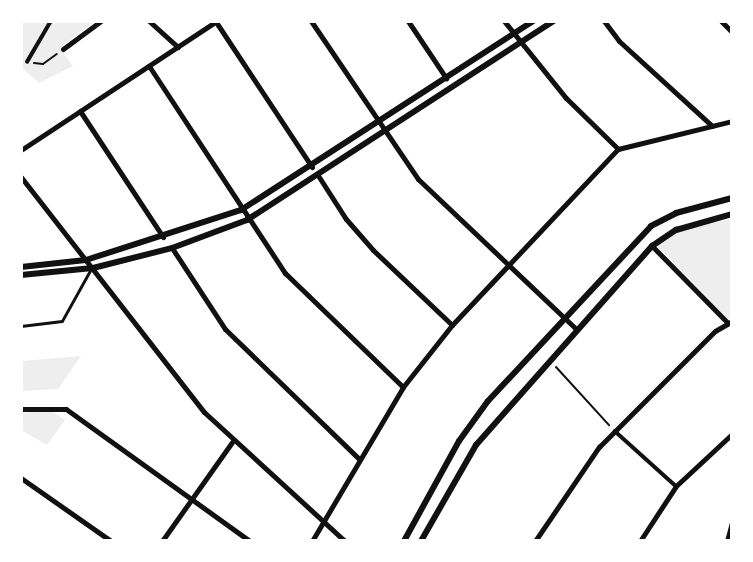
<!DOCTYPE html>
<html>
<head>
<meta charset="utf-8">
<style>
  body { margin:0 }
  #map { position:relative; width:753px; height:562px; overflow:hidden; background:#fff; font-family:"Titillium Web",sans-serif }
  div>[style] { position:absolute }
  .green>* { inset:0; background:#eee }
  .path>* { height:2px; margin:-1px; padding:0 1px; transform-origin:1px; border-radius:1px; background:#111 }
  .service>* { height:2.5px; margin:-1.25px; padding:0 1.25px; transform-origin:1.25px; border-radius:1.25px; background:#111 }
  .pedestrian>* { height:3.5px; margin:-1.75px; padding:0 1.75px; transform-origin:1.75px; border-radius:1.75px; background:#111 }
  .minor>* { height:5px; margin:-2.5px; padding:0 2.5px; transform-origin:2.5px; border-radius:2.5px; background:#111 }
  .tertiary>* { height:6px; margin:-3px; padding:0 3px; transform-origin:3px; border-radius:3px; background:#111 }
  span { translate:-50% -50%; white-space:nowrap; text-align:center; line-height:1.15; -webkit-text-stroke:5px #fff; paint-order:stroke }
  .frame { position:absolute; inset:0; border:23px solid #fff; pointer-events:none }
</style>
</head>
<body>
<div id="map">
  <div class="green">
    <i style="clip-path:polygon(21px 21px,96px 21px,60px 48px,73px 66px,39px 83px,21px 67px)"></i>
    <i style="clip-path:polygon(732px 218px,732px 318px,728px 319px,657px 246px,671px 234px)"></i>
    <i style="clip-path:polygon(81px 356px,58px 389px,21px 391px,21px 361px)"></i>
    <i style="clip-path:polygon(52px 411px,65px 420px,47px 445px,21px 430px,21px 413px)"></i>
  </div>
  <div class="path">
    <i style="left:34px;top:63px;width:9px;rotate:6deg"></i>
    <i style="left:43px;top:64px;width:17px;rotate:-36deg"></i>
    <i style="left:556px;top:367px;width:79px;rotate:47.6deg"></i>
  </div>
  <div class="service">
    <i style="left:21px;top:326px;width:41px;rotate:-7deg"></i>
    <i style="left:62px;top:321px;width:60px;rotate:-60.9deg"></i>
  </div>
  <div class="pedestrian">
    <i style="left:27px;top:62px;width:48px;rotate:-59.7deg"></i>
    <i style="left:615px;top:431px;width:82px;rotate:42deg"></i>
  </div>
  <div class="minor">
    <i style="left:149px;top:21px;width:39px;rotate:42deg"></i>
    <i style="left:311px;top:21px;width:191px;rotate:55.9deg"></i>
    <i style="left:418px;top:179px;width:218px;rotate:43.5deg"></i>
    <i style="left:408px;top:21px;width:69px;rotate:56.3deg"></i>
    <i style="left:504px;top:21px;width:99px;rotate:51.2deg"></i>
    <i style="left:566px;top:98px;width:73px;rotate:44.4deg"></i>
    <i style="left:604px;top:21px;width:25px;rotate:53deg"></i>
    <i style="left:619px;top:41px;width:126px;rotate:42.4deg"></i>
    <i style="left:721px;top:21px;width:16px;rotate:45deg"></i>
    <i style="left:216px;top:22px;width:174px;rotate:56.5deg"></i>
    <i style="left:63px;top:49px;width:47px;rotate:-36.4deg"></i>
    <i style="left:149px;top:66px;width:248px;rotate:56.7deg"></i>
    <i style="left:285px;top:273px;width:164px;rotate:44deg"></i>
    <i style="left:80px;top:111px;width:151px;rotate:56.6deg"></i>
    <i style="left:21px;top:150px;width:235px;rotate:-33.4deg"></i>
    <i style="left:21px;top:177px;width:298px;rotate:52.1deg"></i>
    <i style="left:204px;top:412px;width:191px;rotate:42.5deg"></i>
    <i style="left:319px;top:177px;width:50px;rotate:57.3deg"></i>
    <i style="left:346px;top:219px;width:41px;rotate:48.9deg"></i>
    <i style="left:373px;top:250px;width:109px;rotate:43.5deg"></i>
    <i style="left:652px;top:246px;width:107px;rotate:45.4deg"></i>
    <i style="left:172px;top:248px;width:97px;rotate:56.8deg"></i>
    <i style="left:225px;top:329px;width:187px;rotate:44.1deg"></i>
    <i style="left:21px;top:409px;width:45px"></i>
    <i style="left:66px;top:409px;width:226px;rotate:35.7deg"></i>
    <i style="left:21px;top:478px;width:110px;rotate:35deg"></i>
    <i style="left:162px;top:541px;width:121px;rotate:-54.7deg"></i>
    <i style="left:312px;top:541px;width:179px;rotate:-59.4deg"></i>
    <i style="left:403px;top:387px;width:79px;rotate:-51.7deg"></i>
    <i style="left:452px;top:325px;width:242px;rotate:-46.7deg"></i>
    <i style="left:618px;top:149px;width:117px;rotate:-13.8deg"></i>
    <i style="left:535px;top:541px;width:114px;rotate:-55.8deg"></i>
    <i style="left:599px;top:447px;width:164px;rotate:-45deg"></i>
    <i style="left:715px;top:331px;width:20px;rotate:-30deg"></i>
    <i style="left:640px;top:541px;width:66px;rotate:-56.8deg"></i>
    <i style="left:676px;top:486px;width:76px;rotate:-42.9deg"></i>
    <i style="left:727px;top:541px;width:20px;rotate:-75deg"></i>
  </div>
  <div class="tertiary">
    <i style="left:21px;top:267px;width:65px;rotate:-6.1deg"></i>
    <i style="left:86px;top:260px;width:163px;rotate:-17.9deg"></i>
    <i style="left:241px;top:210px;width:348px;rotate:-32.9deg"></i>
    <i style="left:21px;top:275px;width:72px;rotate:-5.6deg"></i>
    <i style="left:93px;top:268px;width:81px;rotate:-14.2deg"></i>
    <i style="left:172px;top:248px;width:80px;rotate:-20.5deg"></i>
    <i style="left:247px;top:220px;width:366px;rotate:-33deg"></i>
    <i style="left:404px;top:541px;width:114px;rotate:-61.2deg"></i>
    <i style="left:459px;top:441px;width:49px;rotate:-54.1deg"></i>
    <i style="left:488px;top:401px;width:239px;rotate:-47deg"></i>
    <i style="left:651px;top:226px;width:28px;rotate:-27deg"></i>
    <i style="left:676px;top:213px;width:58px;rotate:-15deg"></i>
    <i style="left:421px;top:541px;width:111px;rotate:-60.2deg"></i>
    <i style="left:476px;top:445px;width:266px;rotate:-48.5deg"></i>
    <i style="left:652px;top:246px;width:29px;rotate:-34deg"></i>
    <i style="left:676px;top:230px;width:58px;rotate:-15.9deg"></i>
  </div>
  <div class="frame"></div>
</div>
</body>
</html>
